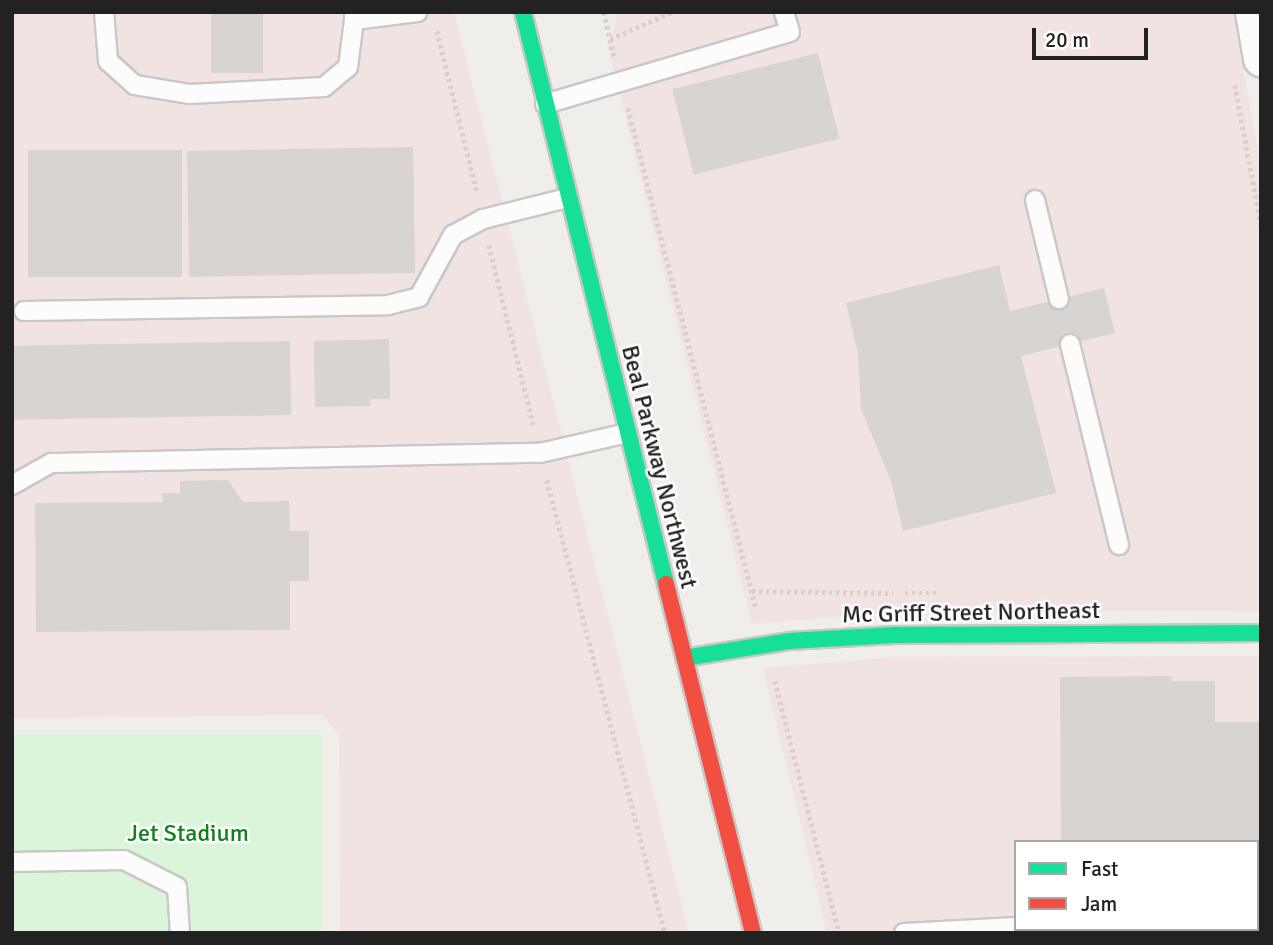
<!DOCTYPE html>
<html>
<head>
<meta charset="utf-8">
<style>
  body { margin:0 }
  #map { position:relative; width:1273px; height:945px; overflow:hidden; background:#f0eeeb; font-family:Signika,sans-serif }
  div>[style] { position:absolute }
  .commercial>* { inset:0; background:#f1e3e1 }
  .park>* { inset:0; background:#daf5da; transform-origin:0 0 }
  .building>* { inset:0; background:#d7d4d2; transform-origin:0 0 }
  .path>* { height:4.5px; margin-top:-2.25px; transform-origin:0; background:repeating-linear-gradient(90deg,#dccecd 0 3.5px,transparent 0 7px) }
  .roads { filter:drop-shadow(2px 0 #c9c8c7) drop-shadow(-2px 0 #c9c8c7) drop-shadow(0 2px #c9c8c7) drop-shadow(0 -2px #c9c8c7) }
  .lane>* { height:18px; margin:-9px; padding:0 9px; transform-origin:9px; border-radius:9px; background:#fdfcfc }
  .street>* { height:35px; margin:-17.5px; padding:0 17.5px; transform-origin:17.5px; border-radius:17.5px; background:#fdfcfc }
  .fast>* { height:16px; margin:-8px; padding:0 8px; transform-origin:8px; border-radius:8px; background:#16e098 }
  .jam>* { height:16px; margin:-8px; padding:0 8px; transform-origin:8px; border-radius:8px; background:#f24e42 }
  span { translate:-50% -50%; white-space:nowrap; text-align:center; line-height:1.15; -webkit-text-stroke:5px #fff; paint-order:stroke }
  .street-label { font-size:24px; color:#222 }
  .park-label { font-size:24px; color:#0c8416 }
  .frame { position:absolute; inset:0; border:14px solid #222; pointer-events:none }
  .legend { position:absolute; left:1014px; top:840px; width:245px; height:91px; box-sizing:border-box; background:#fff; border:2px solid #a7a7a7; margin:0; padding:9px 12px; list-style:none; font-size:21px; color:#222 }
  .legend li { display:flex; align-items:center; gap:14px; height:35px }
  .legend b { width:35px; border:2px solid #a7a7a7 }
  .scale { position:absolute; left:1032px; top:28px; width:116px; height:32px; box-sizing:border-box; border:4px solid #222; border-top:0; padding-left:9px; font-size:21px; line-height:24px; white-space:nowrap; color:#222; -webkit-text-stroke:5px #fff; paint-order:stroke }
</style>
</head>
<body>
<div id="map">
  <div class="commercial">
    <i style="clip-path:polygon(12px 12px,454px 12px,689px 933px,340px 933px,339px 734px,322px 715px,12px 718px)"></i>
    <i style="clip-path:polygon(618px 12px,1233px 12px,1261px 169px,1261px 611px,895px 612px,752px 624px,608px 47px)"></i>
    <i style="clip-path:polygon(evenodd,1261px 656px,1261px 933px,827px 933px,763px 668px,896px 657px,1261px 656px,1016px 842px,1257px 842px,1257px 929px,1016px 929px,1016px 842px)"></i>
  </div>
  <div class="park">
    <i style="left:322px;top:734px;width:199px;height:310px;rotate:90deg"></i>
  </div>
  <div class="building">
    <i style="left:211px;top:12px;width:52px;height:61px"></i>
    <i style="left:818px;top:53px;width:88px;height:150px;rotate:76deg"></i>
    <i style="left:413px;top:147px;width:126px;height:226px;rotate:89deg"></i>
    <i style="left:182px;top:150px;width:127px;height:154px;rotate:90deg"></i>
    <i style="clip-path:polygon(999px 265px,1010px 311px,1104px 288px,1115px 333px,1021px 356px,1056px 493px,903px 531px,891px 481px,861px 409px,858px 353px,846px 303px)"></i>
    <i style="clip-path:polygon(389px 339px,390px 399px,370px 399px,371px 406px,315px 407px,314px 341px)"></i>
    <i style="left:290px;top:341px;width:74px;height:278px;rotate:89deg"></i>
    <i style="clip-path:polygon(228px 480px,243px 502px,289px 501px,290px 531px,309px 531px,309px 581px,290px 581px,290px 630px,36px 632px,35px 503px,163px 502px,162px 493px,180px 493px,180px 481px)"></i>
    <i style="clip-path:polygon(1172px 676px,1172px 681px,1215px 681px,1215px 722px,1261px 722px,1261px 896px,1257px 842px,1061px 842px,1060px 677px)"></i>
  </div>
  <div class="path">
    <i style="left:604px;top:12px;width:45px;rotate:77.2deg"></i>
    <i style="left:437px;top:31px;width:166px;rotate:76deg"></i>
    <i style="left:610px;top:39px;width:68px;rotate:-23.5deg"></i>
    <i style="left:1235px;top:85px;width:142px;rotate:79.5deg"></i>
    <i style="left:628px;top:108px;width:516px;rotate:75.64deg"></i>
    <i style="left:489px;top:245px;width:187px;rotate:76.1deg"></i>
    <i style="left:547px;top:480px;width:468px;rotate:75.4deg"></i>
    <i style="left:752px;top:591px;width:141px;rotate:0.8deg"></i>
    <i style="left:905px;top:593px;width:33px"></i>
    <i style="left:775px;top:681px;width:260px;rotate:75.7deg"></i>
  </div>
  <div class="roads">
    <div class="lane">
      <i style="left:104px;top:12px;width:49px;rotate:85.3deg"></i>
      <i style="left:108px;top:61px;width:36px;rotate:42deg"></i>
      <i style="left:135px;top:85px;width:56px;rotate:9.3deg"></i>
      <i style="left:190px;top:94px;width:134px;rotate:-3deg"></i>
      <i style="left:324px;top:87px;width:31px;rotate:-40deg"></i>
      <i style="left:348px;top:67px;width:47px;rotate:-82.7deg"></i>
      <i style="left:354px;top:12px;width:8px;rotate:90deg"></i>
      <i style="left:354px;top:20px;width:64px;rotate:-7.2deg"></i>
      <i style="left:545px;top:104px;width:255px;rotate:-16.4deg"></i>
      <i style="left:790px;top:32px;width:21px;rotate:-107deg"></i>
      <i style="left:1035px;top:200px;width:102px;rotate:76.4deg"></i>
      <i style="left:24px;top:311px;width:364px;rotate:-0.9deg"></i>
      <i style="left:388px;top:305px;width:32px;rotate:-14deg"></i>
      <i style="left:419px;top:297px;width:71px;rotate:-61.3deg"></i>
      <i style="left:453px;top:235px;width:34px;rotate:-28deg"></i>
      <i style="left:483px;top:219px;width:88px;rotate:-13.9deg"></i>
      <i style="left:1070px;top:344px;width:207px;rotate:76.3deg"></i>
      <i style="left:12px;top:485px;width:45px;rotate:-29.4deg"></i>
      <i style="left:51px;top:463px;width:489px;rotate:-1.2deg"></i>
      <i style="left:540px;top:453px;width:89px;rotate:-12.9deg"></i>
      <i style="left:12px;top:862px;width:112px;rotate:-1deg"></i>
      <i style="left:124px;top:860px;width:59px;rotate:27deg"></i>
      <i style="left:177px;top:887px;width:46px;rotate:86.3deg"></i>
      <i style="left:1257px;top:926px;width:4px"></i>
      <i style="left:904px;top:933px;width:112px;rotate:-3.1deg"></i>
    </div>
    <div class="street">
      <i style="left:1253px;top:12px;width:47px;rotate:80.1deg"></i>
    </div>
    <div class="fast">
      <i style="left:523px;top:12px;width:590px;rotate:75.96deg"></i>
      <i style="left:684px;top:658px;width:106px;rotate:-9.2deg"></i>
      <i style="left:789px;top:641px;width:106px;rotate:-3.2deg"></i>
      <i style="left:895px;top:635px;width:366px;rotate:-0.3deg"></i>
    </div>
    <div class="jam">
      <i style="left:666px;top:584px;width:360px;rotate:76deg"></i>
    </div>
  </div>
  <div class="street-label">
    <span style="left:659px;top:467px;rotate:76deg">Beal Parkway Northwest</span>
    <span style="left:971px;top:613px;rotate:-1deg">Mc Griff Street Northeast</span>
  </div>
  <div class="park-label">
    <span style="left:188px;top:834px">Jet Stadium</span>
  </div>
  <div class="frame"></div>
  <ul class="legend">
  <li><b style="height:9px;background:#16e098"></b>Fast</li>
  <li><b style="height:9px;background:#f24e42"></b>Jam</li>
  </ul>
  <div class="scale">20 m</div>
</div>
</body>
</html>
